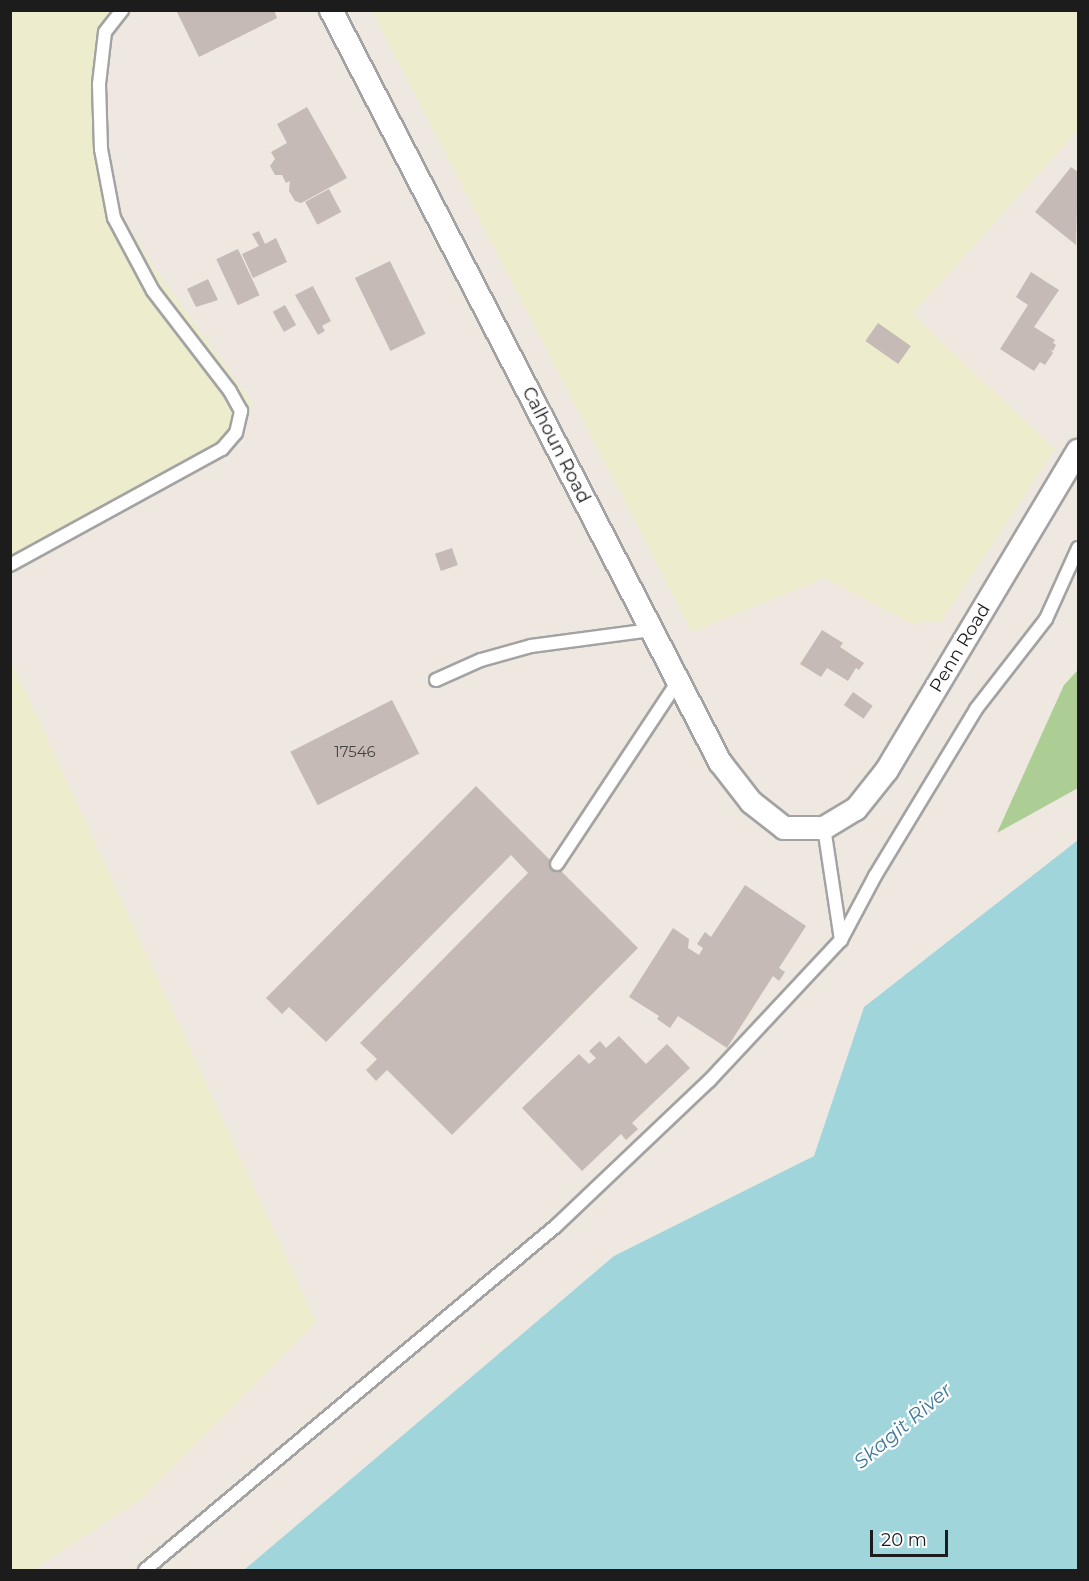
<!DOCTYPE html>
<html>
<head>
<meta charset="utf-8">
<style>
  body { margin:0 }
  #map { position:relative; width:1089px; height:1581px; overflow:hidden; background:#eee8e1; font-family:Montserrat,sans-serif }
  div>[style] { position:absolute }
  .farmland>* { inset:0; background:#edeccc }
  .forest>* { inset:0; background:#acce95 }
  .water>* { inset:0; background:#a1d5dc }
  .building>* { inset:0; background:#c5bab5; transform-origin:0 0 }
  .roads { filter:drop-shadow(2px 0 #a3a3a3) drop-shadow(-2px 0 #a3a3a3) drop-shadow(0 2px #a3a3a3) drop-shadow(0 -2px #a3a3a3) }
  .service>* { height:12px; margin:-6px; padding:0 6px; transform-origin:6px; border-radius:6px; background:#fff }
  .minor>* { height:22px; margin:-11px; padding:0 11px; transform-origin:11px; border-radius:11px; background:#fff }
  span { translate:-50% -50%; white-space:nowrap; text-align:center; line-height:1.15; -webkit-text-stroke:4.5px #fff; paint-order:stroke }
  .number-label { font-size:15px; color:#464442 }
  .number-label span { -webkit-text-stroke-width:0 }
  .street-label { font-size:18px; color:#1c1c1c }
  .water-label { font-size:20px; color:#42789c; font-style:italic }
  .frame { position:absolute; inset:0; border:12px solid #1c1c1c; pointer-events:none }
  .scale { position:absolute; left:870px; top:1530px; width:78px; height:27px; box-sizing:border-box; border:3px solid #1c1c1c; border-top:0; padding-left:8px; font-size:18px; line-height:21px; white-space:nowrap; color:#1c1c1c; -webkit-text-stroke:4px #fff; paint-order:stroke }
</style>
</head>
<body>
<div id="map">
  <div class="farmland">
    <i style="clip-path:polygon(11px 11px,126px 11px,108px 25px,99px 120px,114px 202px,151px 264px,253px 404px,228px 451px,11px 567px)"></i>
    <i style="clip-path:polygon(372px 11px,1078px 11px,1078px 130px,912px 314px,1055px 449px,942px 621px,910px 623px,825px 578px,692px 632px)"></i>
    <i style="clip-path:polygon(10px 658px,316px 1322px,144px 1497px,33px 1570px,10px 1570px)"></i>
  </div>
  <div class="forest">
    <i style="clip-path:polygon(1078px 670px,1078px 788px,997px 833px,1064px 685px)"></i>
  </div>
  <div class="water">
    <i style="clip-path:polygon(1078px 840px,1078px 1570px,244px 1570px,614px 1256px,814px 1156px,864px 1007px)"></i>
  </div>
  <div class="building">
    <i style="clip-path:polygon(176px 10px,274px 10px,277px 18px,199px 57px)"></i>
    <i style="clip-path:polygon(307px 107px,347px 178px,301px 203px,295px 201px,289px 191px,290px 181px,286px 183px,282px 175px,275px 175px,270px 166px,275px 159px,271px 152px,287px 143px,277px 124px)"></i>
    <i style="clip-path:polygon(1071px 167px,1078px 172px,1076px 245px,1035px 212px)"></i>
    <i style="left:329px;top:189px;width:26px;height:27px;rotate:62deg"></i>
    <i style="clip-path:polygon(259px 231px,265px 244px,276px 238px,287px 262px,253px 278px,242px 254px,259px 246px,252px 234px)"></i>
    <i style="left:238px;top:249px;width:51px;height:24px;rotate:65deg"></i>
    <i style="left:390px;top:261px;width:81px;height:39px;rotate:64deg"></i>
    <i style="clip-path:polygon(1031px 272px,1059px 290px,1034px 327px,1055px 340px,1053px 343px,1056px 345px,1053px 351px,1050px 349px,1053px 353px,1045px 365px,1040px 362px,1034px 371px,1000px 349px,1028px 305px,1016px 297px)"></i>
    <i style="clip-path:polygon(208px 279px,218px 300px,196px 307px,187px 289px)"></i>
    <i style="clip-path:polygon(313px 286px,331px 321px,322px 326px,325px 331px,318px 335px,295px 295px)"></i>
    <i style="left:285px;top:305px;width:23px;height:14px;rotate:61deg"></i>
    <i style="left:878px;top:323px;width:40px;height:22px;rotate:35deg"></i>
    <i style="left:452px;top:548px;width:18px;height:18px;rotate:71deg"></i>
    <i style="clip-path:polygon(822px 630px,843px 643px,840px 647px,864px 663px,859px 670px,856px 668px,848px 681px,827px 668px,821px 677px,800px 664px)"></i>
    <i style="left:853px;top:692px;width:24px;height:16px;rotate:35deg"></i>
    <i style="left:392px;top:700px;width:60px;height:114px;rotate:63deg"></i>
    <i style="clip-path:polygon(476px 786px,638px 948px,452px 1135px,387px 1070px,376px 1081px,366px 1070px,377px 1059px,360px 1043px,528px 873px,511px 855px,326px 1042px,289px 1007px,282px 1014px,266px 998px)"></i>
    <i style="clip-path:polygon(745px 885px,806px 926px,779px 968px,785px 972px,779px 981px,773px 976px,727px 1048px,678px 1016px,670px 1028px,657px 1019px,659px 1016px,629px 997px,673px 928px,689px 939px,688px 948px,699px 955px,703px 948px,697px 944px,705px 932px,711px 937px)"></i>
    <i style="clip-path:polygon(619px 1036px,646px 1064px,667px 1044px,690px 1068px,632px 1123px,638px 1129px,626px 1140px,621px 1134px,582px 1171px,522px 1108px,579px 1054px,589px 1064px,596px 1058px,589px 1051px,600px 1041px,606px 1048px)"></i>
  </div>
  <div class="roads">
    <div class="service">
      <i style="left:10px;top:565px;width:242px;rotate:-28.7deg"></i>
      <i style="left:222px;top:449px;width:21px;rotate:-49deg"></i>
      <i style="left:236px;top:433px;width:23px;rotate:-77deg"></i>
      <i style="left:241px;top:411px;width:23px;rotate:-119deg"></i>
      <i style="left:230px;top:391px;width:126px;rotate:-127.6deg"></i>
      <i style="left:153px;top:291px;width:83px;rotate:-118.1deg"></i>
      <i style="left:114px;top:218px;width:70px;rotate:-100.7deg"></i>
      <i style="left:101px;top:149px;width:65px;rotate:-91.8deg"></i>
      <i style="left:99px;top:84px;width:52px;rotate:-83.4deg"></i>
      <i style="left:105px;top:32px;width:28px;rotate:-52deg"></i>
      <i style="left:436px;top:680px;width:49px;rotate:-24deg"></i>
      <i style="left:481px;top:660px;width:52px;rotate:-15.6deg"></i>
      <i style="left:531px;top:646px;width:121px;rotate:-7.6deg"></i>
      <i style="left:557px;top:864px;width:219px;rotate:-56.5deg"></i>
      <i style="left:841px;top:940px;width:72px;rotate:-62deg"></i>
      <i style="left:875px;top:876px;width:195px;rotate:-58.8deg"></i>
      <i style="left:976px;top:709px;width:114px;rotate:-52.1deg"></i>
      <i style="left:1046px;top:619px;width:78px;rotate:-65.7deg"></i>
      <i style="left:145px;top:1570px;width:536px;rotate:-39.93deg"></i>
      <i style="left:556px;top:1226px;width:211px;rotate:-43.5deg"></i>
      <i style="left:709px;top:1081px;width:193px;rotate:-46.9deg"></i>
      <i style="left:841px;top:940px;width:113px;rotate:-98.6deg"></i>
    </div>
    <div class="minor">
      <i style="left:331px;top:10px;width:847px;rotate:62.65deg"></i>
      <i style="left:720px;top:762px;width:51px;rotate:52.2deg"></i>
      <i style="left:751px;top:802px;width:42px;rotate:38.2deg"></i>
      <i style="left:784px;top:828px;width:40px"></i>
      <i style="left:824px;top:828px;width:37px;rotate:-31deg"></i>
      <i style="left:856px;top:809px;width:50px;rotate:-51.5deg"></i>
      <i style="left:887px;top:770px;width:372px;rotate:-59.1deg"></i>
    </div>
  </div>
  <div class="number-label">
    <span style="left:355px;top:752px">17546</span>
  </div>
  <div class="street-label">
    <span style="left:556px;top:445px;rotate:63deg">Calhoun Road</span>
    <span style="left:960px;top:648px;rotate:-59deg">Penn Road</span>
  </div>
  <div class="water-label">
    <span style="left:903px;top:1426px;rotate:-40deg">Skagit River</span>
  </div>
  <div class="frame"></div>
  <div class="scale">20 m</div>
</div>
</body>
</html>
